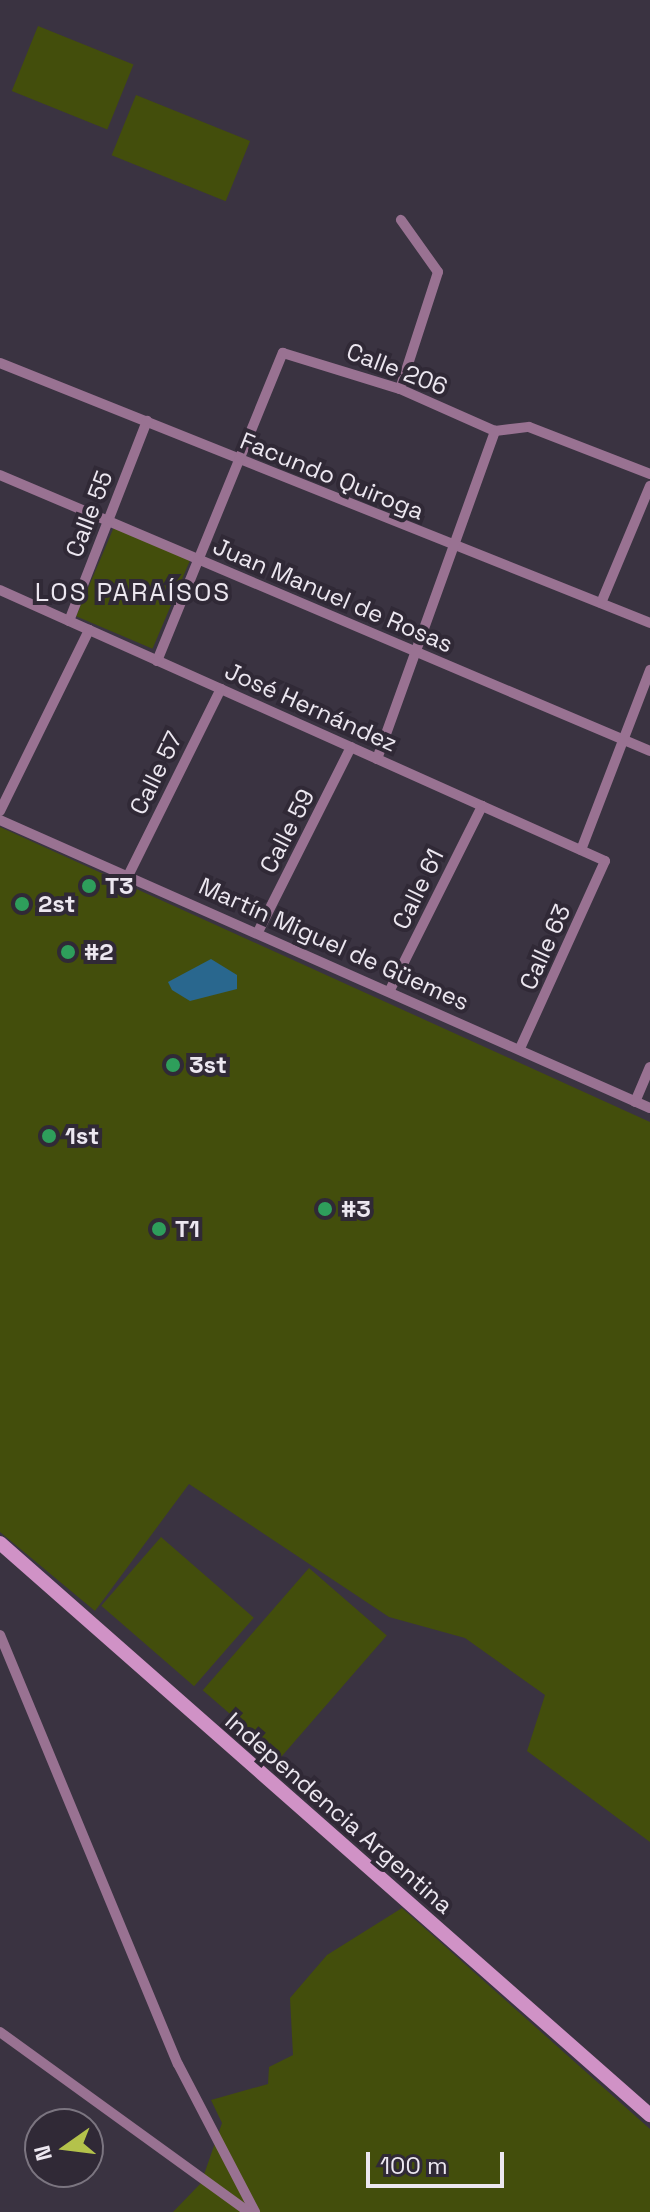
<!DOCTYPE html>
<html>
<head>
<meta charset="utf-8">
<style>
  body { margin:0 }
  #map { position:relative; width:650px; height:2212px; overflow:hidden; background:#3a3341; font-family:"Space Grotesk",sans-serif }
  div>[style] { position:absolute }
  .green>* { inset:0; background:#434e0c; transform-origin:0 0 }
  .water>* { inset:0; background:#29678e }
  .street>* { height:10px; margin:-5px; padding:0 5px; transform-origin:5px; border-radius:5px; background:#997292 }
  .secondary>* { height:14px; margin:-7px; padding:0 7px; transform-origin:7px; border-radius:7px; background:#d092c6 }
  .dots>* { width:22px; height:22px; translate:-50% -50%; box-sizing:border-box; border:4px solid #302936; border-radius:50% }
  span { translate:-50% -50%; white-space:nowrap; text-align:center; line-height:1.15; -webkit-text-stroke:8px #302936; paint-order:stroke }
  .street-label { font-size:24px; color:#ece7f0 }
  .poi-label { font-size:24px; color:#ece7f0; font-weight:700 }
  .left { translate:0 -50%; text-align:left }
  .neighbourhood-label { font-size:26px; color:#ece7f0; letter-spacing:2px }
  .north { position:absolute; left:24px; top:2108px; width:80px; height:80px; box-sizing:border-box; background:#302936; border:2px solid #7b7580; border-radius:50%; rotate:256deg; font-size:22px; font-weight:700; line-height:32px; text-align:center; color:#ece7f0 }
  .north::after { content:''; display:block; margin:auto; width:28px; height:36px; background:#b4c24b; clip-path:polygon(50% 0,100% 100%,50% 72%,0 100%) }
  .scale { position:absolute; left:366px; top:2152px; width:138px; height:36px; box-sizing:border-box; border:4px solid #ece7f0; border-top:0; padding-left:10px; font-size:24px; line-height:28px; white-space:nowrap; color:#ece7f0; -webkit-text-stroke:6px #302936; paint-order:stroke }
</style>
</head>
<body>
<div id="map">
  <div class="green">
    <i style="left:38px;top:26px;width:103px;height:70px;rotate:22deg"></i>
    <i style="left:136px;top:95px;width:123px;height:65px;rotate:22deg"></i>
    <i style="left:114px;top:527px;width:83px;height:97px;rotate:23deg"></i>
    <i style="clip-path:polygon(0 827px,650px 1122px,650px 1842px,527px 1751px,545px 1695px,465px 1638px,389px 1617px,189px 1484px,95px 1611px,0 1532px)"></i>
    <i style="left:161px;top:1537px;width:123px;height:91px;rotate:41deg"></i>
    <i style="left:309px;top:1568px;width:103px;height:162px;rotate:41deg"></i>
    <i style="clip-path:polygon(402px 1908px,650px 2129px,650px 2212px,173px 2212px,201px 2183px,222px 2123px,211px 2100px,268px 2084px,269px 2067px,293px 2055px,290px 1998px,327px 1955px)"></i>
  </div>
  <div class="water">
    <i style="clip-path:polygon(211px 959px,237px 975px,237px 989px,190px 1001px,172px 990px,168px 982px)"></i>
  </div>
  <div class="street">
    <i style="left:0;top:363px;width:700px;rotate:21.8deg"></i>
    <i style="left:400px;top:389px;width:123px;rotate:-72deg"></i>
    <i style="left:438px;top:272px;width:64px;rotate:-125.4deg"></i>
    <i style="left:495px;top:431px;width:34px;rotate:-7deg"></i>
    <i style="left:529px;top:427px;width:130px;rotate:21.2deg"></i>
    <i style="left:0;top:475px;width:706px;rotate:23.01deg"></i>
    <i style="left:0;top:590px;width:663px;rotate:24.13deg"></i>
    <i style="left:605px;top:861px;width:205px;rotate:114.4deg"></i>
    <i style="left:601px;top:603px;width:127px;rotate:-67.3deg"></i>
    <i style="left:69px;top:621px;width:215px;rotate:-68.7deg"></i>
    <i style="left:157px;top:661px;width:333px;rotate:-67.8deg"></i>
    <i style="left:283px;top:353px;width:122px;rotate:17.1deg"></i>
    <i style="left:400px;top:389px;width:104px;rotate:23.9deg"></i>
    <i style="left:377px;top:759px;width:349px;rotate:-70.2deg"></i>
    <i style="left:0;top:811px;width:202px;rotate:-63.8deg"></i>
    <i style="left:0;top:820px;width:711px;rotate:23.9deg"></i>
    <i style="left:581px;top:850px;width:193px;rotate:-69deg"></i>
    <i style="left:128px;top:876px;width:209px;rotate:-63.6deg"></i>
    <i style="left:258px;top:932px;width:207px;rotate:-63.3deg"></i>
    <i style="left:390px;top:990px;width:206px;rotate:-63.4deg"></i>
    <i style="left:635px;top:1102px;width:38px;rotate:-67deg"></i>
    <i style="left:0;top:1635px;width:464px;rotate:67.5deg"></i>
    <i style="left:178px;top:2064px;width:167px;rotate:62.5deg"></i>
    <i style="left:0;top:2032px;width:307px;rotate:35.9deg"></i>
  </div>
  <div class="secondary">
    <i style="left:0;top:1543px;width:866px;rotate:41.35deg"></i>
  </div>
  <div class="dots">
    <i style="left:89px;top:886px;background:#2e9e5b"></i>
    <i style="left:22px;top:904px;background:#2e9e5b"></i>
    <i style="left:68px;top:952px;background:#2e9e5b"></i>
    <i style="left:173px;top:1065px;background:#2e9e5b"></i>
    <i style="left:49px;top:1136px;background:#2e9e5b"></i>
    <i style="left:325px;top:1209px;background:#2e9e5b"></i>
    <i style="left:159px;top:1229px;background:#2e9e5b"></i>
  </div>
  <div class="street-label">
    <span style="left:397px;top:369px;rotate:21deg">Calle 206</span>
    <span style="left:332px;top:476px;rotate:22deg">Facundo Quiroga</span>
    <span style="left:89px;top:514px;rotate:-69deg">Calle 55</span>
    <span style="left:333px;top:595px;rotate:23deg">Juan Manuel de Rosas</span>
    <span style="left:311px;top:707px;rotate:24deg">José Hernández</span>
    <span style="left:156px;top:773px;rotate:-64deg">Calle 57</span>
    <span style="left:287px;top:831px;rotate:-63deg">Calle 59</span>
    <span style="left:418px;top:889px;rotate:-64deg">Calle 61</span>
    <span style="left:334px;top:944px;rotate:24deg">Martín Miguel de Güemes</span>
    <span style="left:545px;top:947px;rotate:-66deg">Calle 63</span>
    <span style="left:339px;top:1813px;rotate:41deg">Independencia Argentina</span>
  </div>
  <div class="poi-label">
    <span class="left" style="left:105px;top:886px">T3</span>
    <span class="left" style="left:38px;top:904px">2st</span>
    <span class="left" style="left:84px;top:952px">#2</span>
    <span class="left" style="left:189px;top:1065px">3st</span>
    <span class="left" style="left:65px;top:1136px">1st</span>
    <span class="left" style="left:341px;top:1209px">#3</span>
    <span class="left" style="left:175px;top:1229px">T1</span>
  </div>
  <div class="neighbourhood-label">
    <span style="left:133px;top:593px">LOS PARAÍSOS</span>
  </div>
  <div class="north">N</div>
  <div class="scale">100 m</div>
</div>
</body>
</html>
